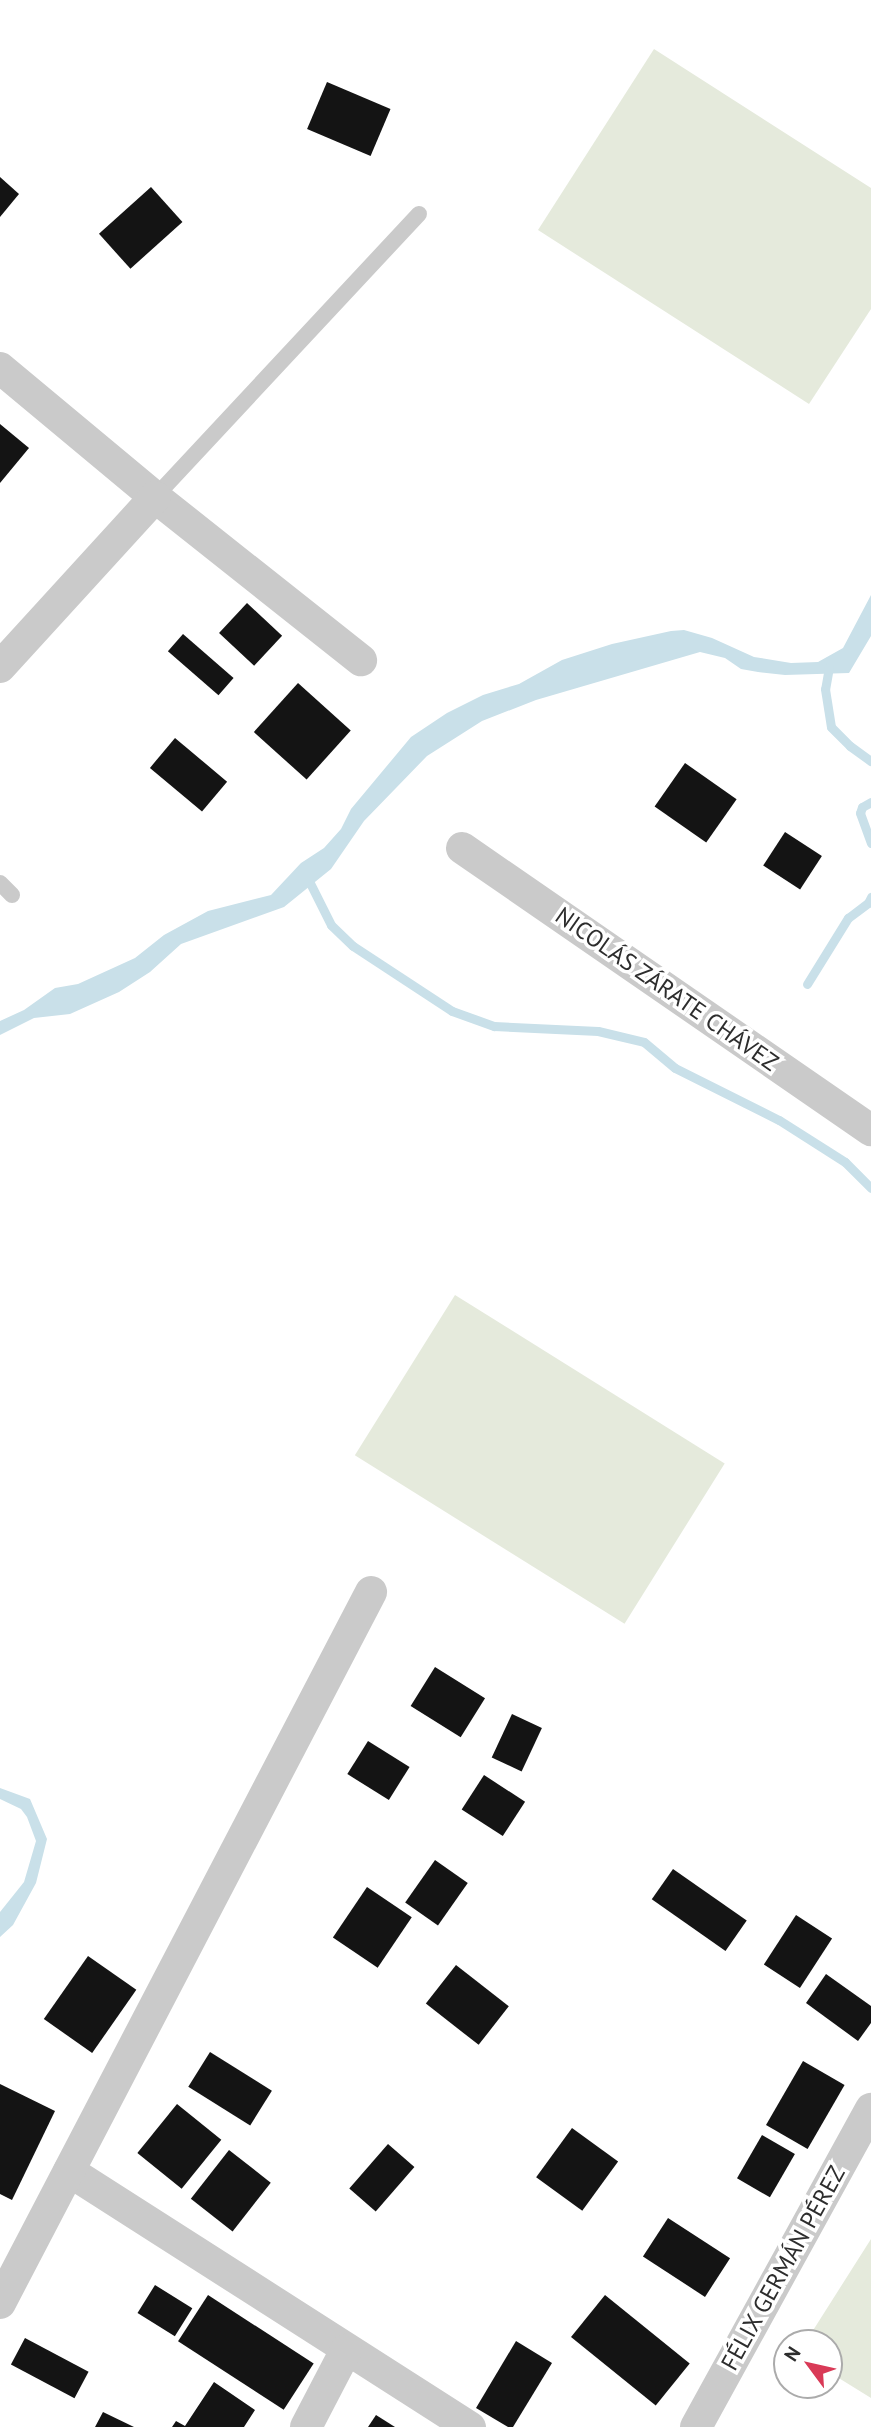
<!DOCTYPE html>
<html>
<head>
<meta charset="utf-8">
<style>
  body { margin:0 }
  #map { position:relative; width:871px; height:2427px; overflow:hidden; background:#fff; font-family:"PT Sans",sans-serif }
  div>[style] { position:absolute }
  .green>* { inset:0; background:#e5eadc; transform-origin:0 0 }
  .water>* { inset:0; background:#c9e0e9 }
  .stream>* { height:9px; margin:-4.5px; padding:0 4.5px; transform-origin:4.5px; border-radius:4.5px; background:#c9e0e9 }
  .building>* { inset:0; background:#141414; transform-origin:0 0 }
  .service>* { height:16px; margin:-8px; padding:0 8px; transform-origin:8px; border-radius:8px; background:#cacaca }
  .minor>* { height:32px; margin:-16px; padding:0 16px; transform-origin:16px; border-radius:16px; background:#cacaca }
  span { translate:-50% -50%; white-space:nowrap; text-align:center; line-height:1.15; -webkit-text-stroke:7px #fff; paint-order:stroke }
  .street-label { font-size:24px; color:#2d2d2d }
  .north { position:absolute; left:773px; top:2329px; width:70px; height:70px; box-sizing:border-box; background:#fff; border:2px solid #ababab; border-radius:50%; rotate:303deg; font-size:19px; font-weight:700; line-height:28px; text-align:center; color:#2d2d2d }
  .north::after { content:''; display:block; margin:auto; width:24px; height:32px; background:#d93a57; clip-path:polygon(50% 0,100% 100%,50% 72%,0 100%) }
</style>
</head>
<body>
<div id="map">
  <div class="green">
    <i style="clip-path:polygon(654px 49px,871px 188px,871px 309px,809px 404px,538px 230px)"></i>
    <i style="left:455px;top:1295px;width:318px;height:189px;rotate:32deg"></i>
    <i style="clip-path:polygon(871px 2239px,871px 2398px,829px 2372px,829px 2343px,805px 2343px)"></i>
  </div>
  <div class="water">
    <i style="clip-path:polygon(871px 595px,871px 636px,849px 673px,785px 675px,758px 672px,741px 669px,725px 658px,700px 652px,536px 700px,482px 721px,427px 756px,364px 821px,331px 869px,284px 907px,181px 944px,150px 972px,119px 992px,70px 1014px,34px 1018px,0 1035px,0 1021px,24px 1010px,55px 988px,78px 984px,135px 958px,164px 935px,208px 911px,271px 895px,301px 863px,324px 848px,341px 829px,351px 809px,411px 737px,447px 713px,483px 695px,519px 684px,562px 660px,612px 644px,671px 631px,684px 630px,712px 638px,754px 657px,791px 663px,818px 662px,843px 648px)"></i>
    <i style="clip-path:polygon(0 1788px,30px 1799px,47px 1839px,36px 1883px,13px 1925px,0 1937px,0 1912px,24px 1882px,36px 1841px,27px 1817px,21px 1809px,0 1799px)"></i>
  </div>
  <div class="stream">
    <i style="left:829px;top:667px;width:22px;rotate:100deg"></i>
    <i style="left:825px;top:689px;width:38px;rotate:81deg"></i>
    <i style="left:831px;top:727px;width:27px;rotate:45deg"></i>
    <i style="left:850px;top:746px;width:26px;rotate:36deg"></i>
    <i style="left:871px;top:802px;width:10px;rotate:151deg"></i>
    <i style="left:862px;top:807px;width:6px;rotate:108deg"></i>
    <i style="left:860px;top:813px;width:32px;rotate:70deg"></i>
    <i style="left:309px;top:881px;width:49px;rotate:63.4deg"></i>
    <i style="left:331px;top:925px;width:30px;rotate:44deg"></i>
    <i style="left:353px;top:946px;width:118px;rotate:33.3deg"></i>
    <i style="left:452px;top:1011px;width:45px;rotate:19.7deg"></i>
    <i style="left:494px;top:1026px;width:104px;rotate:2.8deg"></i>
    <i style="left:598px;top:1031px;width:47px;rotate:13.4deg"></i>
    <i style="left:644px;top:1042px;width:40px;rotate:40deg"></i>
    <i style="left:675px;top:1068px;width:116px;rotate:26.6deg"></i>
    <i style="left:779px;top:1120px;width:78px;rotate:32.5deg"></i>
    <i style="left:845px;top:1162px;width:37px;rotate:45deg"></i>
    <i style="left:807px;top:984px;width:78px;rotate:-58.2deg"></i>
    <i style="left:848px;top:918px;width:25px;rotate:-37deg"></i>
    <i style="left:868px;top:903px;width:7px;rotate:-63deg"></i>
  </div>
  <div class="building">
    <i style="left:327px;top:82px;width:69px;height:51px;rotate:23deg"></i>
    <i style="clip-path:polygon(0 177px,19px 194px,0 217px)"></i>
    <i style="left:151px;top:187px;width:47px;height:70px;rotate:48deg"></i>
    <i style="clip-path:polygon(0 424px,29px 448px,0 483px)"></i>
    <i style="left:247px;top:603px;width:48px;height:41px;rotate:43deg"></i>
    <i style="left:183px;top:634px;width:67px;height:23px;rotate:41deg"></i>
    <i style="left:298px;top:683px;width:71px;height:66px;rotate:42deg"></i>
    <i style="left:175px;top:738px;width:68px;height:39px;rotate:40deg"></i>
    <i style="left:685px;top:763px;width:63px;height:53px;rotate:35deg"></i>
    <i style="left:785px;top:832px;width:44px;height:40px;rotate:33deg"></i>
    <i style="left:435px;top:1667px;width:59px;height:46px;rotate:32deg"></i>
    <i style="left:512px;top:1714px;width:33px;height:48px;rotate:25deg"></i>
    <i style="left:368px;top:1741px;width:49px;height:39px;rotate:32deg"></i>
    <i style="left:484px;top:1775px;width:49px;height:41px;rotate:33deg"></i>
    <i style="left:435px;top:1860px;width:40px;height:52px;rotate:35deg"></i>
    <i style="left:673px;top:1869px;width:90px;height:37px;rotate:35deg"></i>
    <i style="left:367px;top:1887px;width:54px;height:61px;rotate:34deg"></i>
    <i style="left:796px;top:1915px;width:43px;height:59px;rotate:33deg"></i>
    <i style="left:88px;top:1956px;width:59px;height:77px;rotate:35deg"></i>
    <i style="left:456px;top:1965px;width:67px;height:49px;rotate:38deg"></i>
    <i style="clip-path:polygon(826px 1974px,871px 2006px,871px 2023px,858px 2041px,806px 2003px)"></i>
    <i style="left:210px;top:2052px;width:73px;height:41px;rotate:32deg"></i>
    <i style="left:803px;top:2061px;width:48px;height:74px;rotate:30deg"></i>
    <i style="clip-path:polygon(0 2084px,55px 2111px,12px 2200px,0 2194px)"></i>
    <i style="left:177px;top:2104px;width:57px;height:63px;rotate:39deg"></i>
    <i style="left:572px;top:2128px;width:57px;height:61px;rotate:36deg"></i>
    <i style="left:762px;top:2135px;width:38px;height:50px;rotate:30deg"></i>
    <i style="left:388px;top:2144px;width:35px;height:59px;rotate:41deg"></i>
    <i style="left:229px;top:2150px;width:53px;height:62px;rotate:38deg"></i>
    <i style="left:668px;top:2218px;width:74px;height:46px;rotate:33deg"></i>
    <i style="left:155px;top:2285px;width:44px;height:33px;rotate:32deg"></i>
    <i style="left:208px;top:2295px;width:126px;height:55px;rotate:33deg"></i>
    <i style="left:605px;top:2295px;width:109px;height:54px;rotate:39deg"></i>
    <i style="left:25px;top:2338px;width:72px;height:30px;rotate:28deg"></i>
    <i style="clip-path:polygon(516px 2341px,552px 2363px,513px 2427px,508px 2427px,476px 2408px)"></i>
    <i style="clip-path:polygon(214px 2382px,255px 2410px,244px 2427px,172px 2427px,176px 2421px,185px 2426px)"></i>
    <i style="clip-path:polygon(103px 2412px,134px 2427px,95px 2427px)"></i>
    <i style="clip-path:polygon(376px 2415px,395px 2427px,368px 2427px)"></i>
  </div>
  <div class="service">
    <i style="left:155px;top:497px;width:387px;rotate:-47deg"></i>
    <i style="left:0;top:883px;width:17px;rotate:45deg"></i>
  </div>
  <div class="minor">
    <i style="left:0;top:368px;width:202px;rotate:39.8deg"></i>
    <i style="left:155px;top:497px;width:263px;rotate:38.4deg"></i>
    <i style="left:0;top:667px;width:230px;rotate:-47.6deg"></i>
    <i style="left:462px;top:848px;width:497px;rotate:34.6deg"></i>
    <i style="left:69px;top:2171px;width:476px;rotate:32.6deg"></i>
    <i style="left:0;top:2303px;width:802px;rotate:-62.44deg"></i>
    <i style="left:306px;top:2427px;width:87px;rotate:-62.5deg"></i>
    <i style="left:696px;top:2427px;width:363px;rotate:-61.2deg"></i>
  </div>
  <div class="street-label">
    <span style="left:667px;top:989px;rotate:35deg">NICOLÁS ZÁRATE CHÁVEZ</span>
    <span style="left:783px;top:2268px;rotate:-61deg">FÉLIX GERMÁN PÉREZ</span>
  </div>
  <div class="north">N</div>
</div>
</body>
</html>
